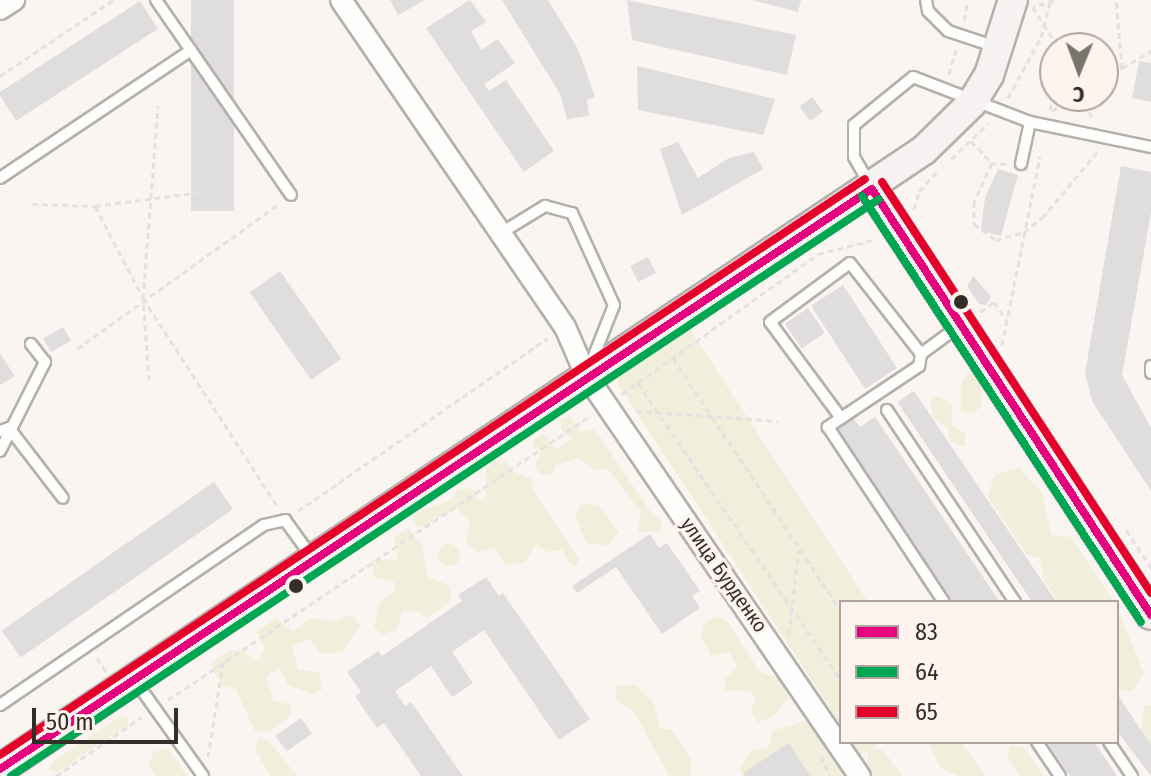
<!DOCTYPE html>
<html>
<head>
<meta charset="utf-8">
<style>
  body { margin:0 }
  #map { position:relative; width:1151px; height:776px; overflow:hidden; background:#fbf5f1; font-family:"Fira Sans Condensed",sans-serif }
  div>[style] { position:absolute }
  .green>* { inset:0; background:#f0efdb }
  .round { border-radius:50% }
  .building>* { inset:0; background:#dfdddd; transform-origin:0 0 }
  .path>* { height:3px; margin-top:-1.5px; transform-origin:0; background:repeating-linear-gradient(90deg,#e4e1e0 0 6px,transparent 0 10px) }
  .roads { filter:drop-shadow(2px 0 #b6b0ac) drop-shadow(-2px 0 #b6b0ac) drop-shadow(0 2px #b6b0ac) drop-shadow(0 -2px #b6b0ac) }
  .lane>* { height:10px; margin:-5px; padding:0 5px; transform-origin:5px; border-radius:5px; background:#fefefd }
  .street>* { height:20px; margin:-10px; padding:0 10px; transform-origin:10px; border-radius:10px; background:#fefefd }
  .secondary>* { height:28px; margin:-14px; padding:0 14px; transform-origin:14px; border-radius:14px; background:#f6f2f2 }
  .bus-1>* { height:8px; margin:-4px; padding:0 4px; transform-origin:4px; border-radius:4px; background:#e5007d }
  .bus-2>* { height:8px; margin:-4px; padding:0 4px; transform-origin:4px; border-radius:4px; background:#00a651 }
  .bus-3>* { height:8px; margin:-4px; padding:0 4px; transform-origin:4px; border-radius:4px; background:#e4002b }
  .dots>* { width:22px; height:22px; translate:-50% -50%; box-sizing:border-box; border:4px solid #fff4ed; border-radius:50% }
  span { translate:-50% -50%; white-space:nowrap; text-align:center; line-height:1.15; -webkit-text-stroke:6px #fff4ed; paint-order:stroke }
  .street-label { font-size:20px; color:#342e29 }
  .legend { position:absolute; left:839px; top:600px; width:280px; height:144px; box-sizing:border-box; background:#fff4ed; border:2px solid #aea59f; margin:0; padding:10px 14px; list-style:none; font-size:24px; color:#342e29 }
  .legend li { display:flex; align-items:center; gap:16px; height:40px }
  .legend b { width:40px; border:2px solid #aea59f }
  .north { position:absolute; left:1039px; top:32px; width:80px; height:80px; box-sizing:border-box; background:#fff4ed; border:2px solid #aea59f; border-radius:50%; rotate:181deg; font-size:22px; font-weight:700; line-height:32px; text-align:center; color:#342e29 }
  .north::after { content:''; display:block; margin:auto; width:28px; height:36px; background:#7a746f; clip-path:polygon(50% 0,100% 100%,50% 72%,0 100%) }
  .scale { position:absolute; left:32px; top:708px; width:146px; height:36px; box-sizing:border-box; border:4px solid #342e29; border-top:0; padding-left:10px; font-size:24px; line-height:28px; white-space:nowrap; color:#342e29; -webkit-text-stroke:6px #fff4ed; paint-order:stroke }
</style>
</head>
<body>
<div id="map">
  <div class="green">
    <i style="clip-path:polygon(687px 325px,868px 602px,841px 602px,841px 725px,618px 384px,620px 372px)"></i>
    <i style="clip-path:polygon(972px 372px,981px 381px,981px 406px,974px 413px,961px 412px,962px 380px)"></i>
    <i style="clip-path:polygon(938px 396px,952px 405px,952px 425px,965px 433px,965px 447px,949px 441px,949px 429px,933px 418px,930px 401px)"></i>
    <i style="clip-path:polygon(570px 416px,581px 432px,595px 429px,652px 514px,661px 519px,660px 532px,638px 532px,641px 512px,607px 468px,596px 471px,579px 458px,556px 465px,552px 474px,540px 474px,535px 466px,541px 451px,534px 447px,534px 438px,545px 434px,556px 450px,572px 438px,561px 430px,561px 420px)"></i>
    <i style="clip-path:polygon(493px 461px,507px 462px,512px 471px,532px 479px,533px 490px,579px 559px,577px 567px,570px 565px,563px 550px,548px 552px,536px 544px,526px 562px,507px 565px,493px 548px,477px 552px,465px 541px,471px 522px,454px 506px,446px 517px,434px 517px,427px 528px,417px 526px,413px 519px,419px 511px,450px 501px,457px 490px,471px 488px,480px 501px,487px 496px,486px 470px)"></i>
    <i style="clip-path:polygon(1020px 468px,1042px 493px,1051px 535px,1071px 537px,1114px 602px,1059px 602px,1043px 579px,1041px 558px,1027px 555px,987px 496px,995px 475px)"></i>
    <i style="clip-path:polygon(581px 503px,598px 505px,619px 532px,609px 545px,587px 544px,575px 516px)"></i>
    <i style="clip-path:polygon(408px 528px,422px 545px,428px 577px,450px 586px,452px 600px,427px 618px,417px 611px,402px 612px,397px 629px,382px 635px,374px 627px,380px 602px,396px 590px,394px 582px,373px 577px,372px 560px,397px 559px,395px 537px)"></i>
    <i class="round" style="left:438px;top:544px;width:22px;height:22px"></i>
    <i style="clip-path:polygon(1117px 607px,1144px 673px,1132px 691px,1117px 689px)"></i>
    <i style="clip-path:polygon(351px 615px,360px 626px,342px 652px,321px 654px,310px 639px,292px 646px,298px 669px,319px 672px,322px 690px,312px 694px,288px 685px,279px 668px,266px 677px,274px 701px,291px 705px,290px 716px,269px 732px,255px 731px,235px 688px,222px 686px,211px 665px,228px 650px,242px 651px,257px 662px,266px 648px,256px 632px,276px 618px,293px 632px,312px 618px,335px 621px)"></i>
    <i style="clip-path:polygon(714px 617px,726px 620px,760px 672px,779px 678px,789px 697px,776px 714px,758px 723px,751px 711px,756px 699px,750px 691px,724px 690px,725px 679px,737px 666px,729px 652px,711px 656px,701px 636px,704px 624px)"></i>
    <i style="clip-path:polygon(636px 685px,653px 702px,660px 728px,672px 730px,691px 758px,690px 776px,669px 776px,633px 710px,616px 700px,616px 686px)"></i>
    <i style="clip-path:polygon(1151px 705px,1151px 748px,1141px 733px,1144px 706px)"></i>
    <i style="clip-path:polygon(121px 716px,128px 717px,128px 724px,58px 772px,50px 770px,51px 763px)"></i>
    <i style="clip-path:polygon(806px 721px,826px 732px,855px 776px,744px 776px,739px 770px,750px 752px,768px 747px,773px 731px)"></i>
    <i style="clip-path:polygon(260px 737px,271px 743px,297px 776px,271px 776px,255px 750px)"></i>
    <i style="clip-path:polygon(852px 742px,881px 742px,872px 748px,884px 751px,902px 776px,874px 776px,867px 767px,868px 751px,861px 755px)"></i>
    <i style="clip-path:polygon(928px 742px,961px 742px,986px 776px,959px 776px,940px 768px)"></i>
    <i style="clip-path:polygon(1010px 746px,1023px 746px,1044px 776px,1019px 776px,1007px 758px)"></i>
    <i style="clip-path:polygon(168px 748px,187px 776px,155px 776px,149px 767px,153px 752px)"></i>
  </div>
  <div class="building">
    <i style="left:191px;top:0;width:43px;height:211px"></i>
    <i style="clip-path:polygon(390px 0,425px 0,398px 15px)"></i>
    <i style="clip-path:polygon(470px 0,486px 22px,471px 31px,481px 50px,498px 39px,515px 63px,484px 84px,489px 91px,506px 80px,554px 151px,524px 172px,426px 28px)"></i>
    <i style="clip-path:polygon(502px 0,548px 0,578px 49px,595px 97px,587px 100px,589px 116px,567px 119px,560px 94px)"></i>
    <i style="clip-path:polygon(627px 0,796px 35px,787px 75px,632px 40px)"></i>
    <i style="clip-path:polygon(752px 0,801px 0,798px 12px)"></i>
    <i style="left:140px;top:1px;width:33px;height:169px;rotate:57deg"></i>
    <i style="clip-path:polygon(1139px 61px,1151px 63px,1151px 102px,1132px 98px)"></i>
    <i style="clip-path:polygon(637px 66px,775px 99px,763px 135px,638px 110px)"></i>
    <i style="left:812px;top:97px;width:18px;height:16px;rotate:52deg"></i>
    <i style="clip-path:polygon(678px 142px,698px 178px,729px 158px,754px 152px,763px 169px,682px 215px,660px 149px)"></i>
    <i style="clip-path:polygon(1121px 166px,1151px 172px,1151px 213px,1122px 375px,1151px 428px,1151px 491px,1092px 401px,1085px 373px)"></i>
    <i style="clip-path:polygon(998px 169px,1018px 175px,1001px 236px,981px 231px,985px 198px)"></i>
    <i style="left:648px;top:257px;width:18px;height:20px;rotate:63deg"></i>
    <i style="left:280px;top:271px;width:107px;height:37px;rotate:55deg"></i>
    <i style="clip-path:polygon(973px 276px,991px 296px,986px 305px,979px 304px,967px 286px)"></i>
    <i style="left:843px;top:285px;width:99px;height:38px;rotate:57deg"></i>
    <i style="left:808px;top:308px;width:30px;height:28px;rotate:56deg"></i>
    <i style="left:63px;top:327px;width:16px;height:23px;rotate:60deg"></i>
    <i style="clip-path:polygon(0 354px,15px 376px,0 385px)"></i>
    <i style="left:914px;top:391px;width:254px;height:20px;rotate:56deg"></i>
    <i style="clip-path:polygon(852px 417px,860px 427px,875px 417px,1000px 602px,953px 602px,836px 428px)"></i>
    <i style="left:214px;top:482px;width:33px;height:259px;rotate:55deg"></i>
    <i style="clip-path:polygon(650px 534px,659px 548px,667px 543px,700px 591px,692px 596px,700px 608px,662px 634px,616px 567px,577px 593px,572px 586px)"></i>
    <i style="clip-path:polygon(486px 577px,499px 596px,503px 593px,590px 719px,559px 740px,484px 630px,452px 652px,473px 683px,452px 697px,431px 666px,395px 691px,405px 706px,411px 702px,463px 776px,421px 776px,384px 723px,377px 728px,355px 696px,361px 692px,347px 672px,378px 651px,382px 656px,462px 601px,458px 595px)"></i>
    <i style="clip-path:polygon(1117px 694px,1151px 745px,1151px 776px,1117px 731px)"></i>
    <i style="left:301px;top:718px;width:19px;height:31px;rotate:55deg"></i>
    <i style="clip-path:polygon(1047px 742px,1094px 742px,1117px 776px,1070px 776px)"></i>
    <i style="clip-path:polygon(789px 743px,810px 776px,745px 776px,743px 773px)"></i>
  </div>
  <div class="path">
    <i style="left:1054px;top:0;width:22px;rotate:162deg"></i>
    <i style="left:1033px;top:7px;width:44px;rotate:58.1deg"></i>
    <i style="left:964px;top:20px;width:20px;rotate:-79deg"></i>
    <i style="left:1052px;top:52px;width:3px;rotate:18deg"></i>
    <i style="left:1049px;top:59px;width:9px;rotate:49deg"></i>
    <i style="left:1103px;top:64px;width:19px;rotate:12deg"></i>
    <i style="left:1122px;top:68px;width:34px;rotate:-30deg"></i>
    <i style="left:949px;top:74px;width:25px;rotate:-74deg"></i>
    <i style="left:0;top:76px;width:136px;rotate:-33.9deg"></i>
    <i style="left:1103px;top:79px;width:22px;rotate:-30deg"></i>
    <i style="left:1122px;top:68px;width:68px;rotate:-95deg"></i>
    <i style="left:1077px;top:96px;width:27px;rotate:54deg"></i>
    <i style="left:1008px;top:98px;width:69px;rotate:-61.6deg"></i>
    <i style="left:1041px;top:37px;width:38px;rotate:-75deg"></i>
    <i style="left:1050px;top:110px;width:22px;rotate:-77deg"></i>
    <i style="left:1052px;top:111px;width:27px;rotate:-34deg"></i>
    <i style="left:971px;top:141px;width:30px;rotate:46deg"></i>
    <i style="left:951px;top:159px;width:52px;rotate:-43.5deg"></i>
    <i style="left:1006px;top:164px;width:14px;rotate:-176deg"></i>
    <i style="left:992px;top:163px;width:43px;rotate:114.8deg"></i>
    <i style="left:974px;top:202px;width:22px;rotate:90deg"></i>
    <i style="left:974px;top:224px;width:27px;rotate:36deg"></i>
    <i style="left:996px;top:240px;width:29px;rotate:-16deg"></i>
    <i style="left:1024px;top:232px;width:23px;rotate:-38deg"></i>
    <i style="left:1042px;top:218px;width:89px;rotate:-50deg"></i>
    <i style="left:32px;top:204px;width:63px;rotate:1.8deg"></i>
    <i style="left:95px;top:206px;width:104px;rotate:62.4deg"></i>
    <i style="left:143px;top:298px;width:247px;rotate:57.2deg"></i>
    <i style="left:95px;top:206px;width:138px;rotate:-7.5deg"></i>
    <i style="left:914px;top:209px;width:19px;rotate:-74deg"></i>
    <i style="left:919px;top:191px;width:26px;rotate:-47deg"></i>
    <i style="left:980px;top:312px;width:17px;rotate:-36deg"></i>
    <i style="left:994px;top:302px;width:23px;rotate:56deg"></i>
    <i style="left:1002px;top:345px;width:193px;rotate:-78.6deg"></i>
    <i style="left:77px;top:349px;width:249px;rotate:-35.7deg"></i>
    <i style="left:673px;top:358px;width:304px;rotate:56.4deg"></i>
    <i style="left:149px;top:380px;width:82px;rotate:-94.2deg"></i>
    <i style="left:143px;top:298px;width:193px;rotate:-85.5deg"></i>
    <i style="left:638px;top:383px;width:361px;rotate:55.7deg"></i>
    <i style="left:622px;top:394px;width:241px;rotate:-35.5deg"></i>
    <i style="left:818px;top:254px;width:57px;rotate:-14.3deg"></i>
    <i style="left:636px;top:411px;width:142px;rotate:4deg"></i>
    <i style="left:298px;top:511px;width:304px;rotate:-34.7deg"></i>
    <i style="left:1126px;top:530px;width:45px;rotate:56deg"></i>
    <i style="left:789px;top:634px;width:85px;rotate:-83.2deg"></i>
    <i style="left:97px;top:658px;width:17px;rotate:57deg"></i>
    <i style="left:168px;top:700px;width:509px;rotate:-33.94deg"></i>
    <i style="left:821px;top:756px;width:22px;rotate:66deg"></i>
    <i style="left:208px;top:757px;width:96px;rotate:-81deg"></i>
    <i style="left:56px;top:776px;width:104px;rotate:-34.5deg"></i>
  </div>
  <div class="roads">
    <div class="lane">
      <i style="left:156px;top:0;width:237px;rotate:55.3deg"></i>
      <i style="left:926px;top:0;width:11px;rotate:80deg"></i>
      <i style="left:928px;top:11px;width:28px;rotate:45deg"></i>
      <i style="left:948px;top:31px;width:51px;rotate:18.4deg"></i>
      <i style="left:1021px;top:164px;width:43px;rotate:-77.9deg"></i>
      <i style="left:0;top:178px;width:230px;rotate:-33.8deg"></i>
      <i style="left:869px;top:183px;width:30px;rotate:-120deg"></i>
      <i style="left:854px;top:157px;width:32px;rotate:-90deg"></i>
      <i style="left:854px;top:125px;width:76px;rotate:-39.1deg"></i>
      <i style="left:913px;top:77px;width:125px;rotate:21deg"></i>
      <i style="left:1030px;top:122px;width:124px;rotate:11.7deg"></i>
      <i style="left:501px;top:233px;width:52px;rotate:-31.5deg"></i>
      <i style="left:545px;top:206px;width:28px;rotate:15deg"></i>
      <i style="left:572px;top:213px;width:101px;rotate:65.5deg"></i>
      <i style="left:614px;top:305px;width:66px;rotate:111.5deg"></i>
      <i style="left:921px;top:354px;width:12px;rotate:99deg"></i>
      <i style="left:919px;top:366px;width:110px;rotate:146.2deg"></i>
      <i style="left:828px;top:427px;width:210px;rotate:56.5deg"></i>
      <i style="left:1151px;top:366px;width:7px;rotate:90deg"></i>
      <i style="left:887px;top:410px;width:231px;rotate:56.3deg"></i>
      <i style="left:841px;top:418px;width:119px;rotate:-126.5deg"></i>
      <i style="left:770px;top:322px;width:99px;rotate:-36.4deg"></i>
      <i style="left:850px;top:263px;width:115px;rotate:52deg"></i>
      <i style="left:921px;top:354px;width:47px;rotate:-36.4deg"></i>
      <i style="left:0;top:431px;width:9px;rotate:-18deg"></i>
      <i style="left:9px;top:428px;width:88px;rotate:52.4deg"></i>
      <i style="left:0;top:451px;width:100px;rotate:-63.2deg"></i>
      <i style="left:45px;top:362px;width:23px;rotate:-128deg"></i>
      <i style="left:136px;top:682px;width:115px;rotate:54.5deg"></i>
      <i style="left:0;top:705px;width:320px;rotate:-34.3deg"></i>
      <i style="left:264px;top:525px;width:22px;rotate:-13deg"></i>
      <i style="left:285px;top:520px;width:44px;rotate:54.2deg"></i>
      <i style="left:1037px;top:742px;width:41px;rotate:55.9deg"></i>
      <i style="left:1109px;top:742px;width:41px;rotate:55.9deg"></i>
    </div>
    <div class="street">
      <i style="left:341px;top:0;width:396px;rotate:55.6deg"></i>
      <i style="left:565px;top:327px;width:52px;rotate:66.4deg"></i>
      <i style="left:586px;top:375px;width:486px;rotate:55.7deg"></i>
      <i style="left:0;top:9px;width:17px;rotate:-33deg"></i>
    </div>
    <div class="secondary">
      <i style="left:872px;top:189px;width:509px;rotate:56.78deg"></i>
      <i style="left:0;top:769px;width:1112px;rotate:-33.82deg"></i>
      <i style="left:924px;top:150px;width:67px;rotate:-44.4deg"></i>
      <i style="left:972px;top:103px;width:33px;rotate:-59deg"></i>
      <i style="left:989px;top:75px;width:79px;rotate:-72.3deg"></i>
    </div>
  </div>
  <div class="bus-1">
    <i style="left:872px;top:189px;width:509px;rotate:56.78deg"></i>
    <i style="left:0;top:769px;width:1047px;rotate:-33.63deg"></i>
  </div>
  <div class="bus-2">
    <i style="left:862px;top:196px;width:509px;rotate:56.78deg"></i>
    <i style="left:11px;top:776px;width:1042px;rotate:-33.61deg"></i>
  </div>
  <div class="bus-3">
    <i style="left:882px;top:182px;width:491px;rotate:56.8deg"></i>
    <i style="left:0;top:755px;width:1039px;rotate:-33.66deg"></i>
  </div>
  <div class="dots">
    <i style="left:961px;top:302px;background:#342e29"></i>
    <i style="left:296px;top:586px;background:#342e29"></i>
  </div>
  <div class="street-label">
    <span style="left:724px;top:575px;rotate:55deg">улица Бурденко</span>
  </div>
  <ul class="legend">
  <li><b style="height:10px;background:#e5007d"></b>83</li>
  <li><b style="height:10px;background:#00a651"></b>64</li>
  <li><b style="height:10px;background:#e4002b"></b>65</li>
  </ul>
  <div class="north">С</div>
  <div class="scale">50 m</div>
</div>
</body>
</html>
